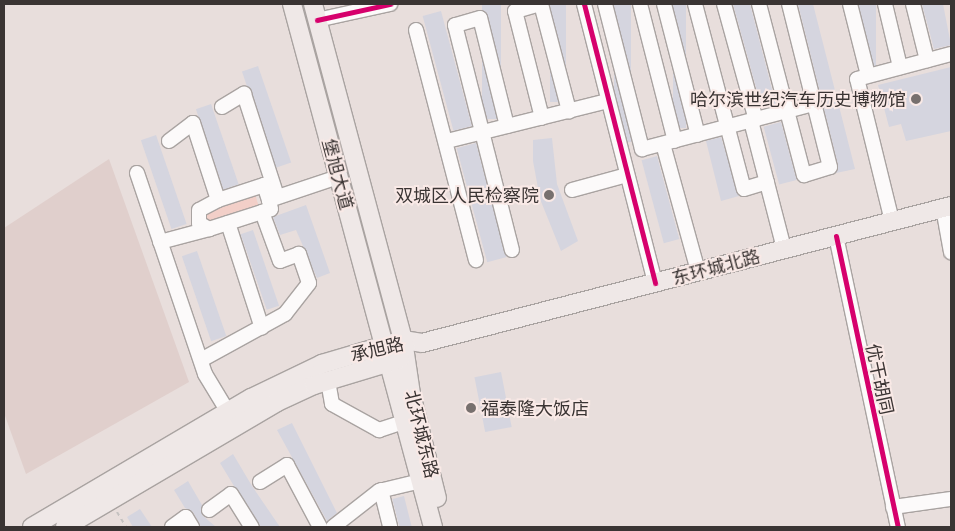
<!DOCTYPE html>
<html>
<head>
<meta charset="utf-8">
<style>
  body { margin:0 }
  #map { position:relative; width:955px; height:531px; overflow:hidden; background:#e8dedc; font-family:Literata,"Noto Sans SC",serif }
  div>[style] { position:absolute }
  .built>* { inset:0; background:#e0cfcc }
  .green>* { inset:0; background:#f2cfc8 }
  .building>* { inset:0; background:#d5d5df; transform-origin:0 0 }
  .path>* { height:2px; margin-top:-1px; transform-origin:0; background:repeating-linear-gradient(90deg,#c4c1c0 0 4px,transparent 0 8px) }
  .roads { filter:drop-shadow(1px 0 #a9a3a1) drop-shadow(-1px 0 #a9a3a1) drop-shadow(0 1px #a9a3a1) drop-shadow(0 -1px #a9a3a1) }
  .minor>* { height:14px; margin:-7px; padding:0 7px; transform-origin:7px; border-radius:7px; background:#fcfafa }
  .major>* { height:18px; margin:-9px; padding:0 9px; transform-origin:9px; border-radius:9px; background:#efe8e7 }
  .cycleway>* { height:5px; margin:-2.5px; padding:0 2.5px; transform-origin:2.5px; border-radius:2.5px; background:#d6006c }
  .dots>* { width:14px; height:14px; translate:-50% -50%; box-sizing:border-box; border:2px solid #f9e9e6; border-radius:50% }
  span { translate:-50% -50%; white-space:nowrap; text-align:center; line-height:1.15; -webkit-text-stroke:4px #f9e9e6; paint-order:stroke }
  .poi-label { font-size:18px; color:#3a3433 }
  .right { translate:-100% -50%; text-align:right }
  .left { translate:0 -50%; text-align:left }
  .street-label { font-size:18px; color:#3a3433 }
  .frame { position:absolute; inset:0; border:5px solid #3a3433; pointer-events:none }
</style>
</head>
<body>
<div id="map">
  <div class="built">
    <i style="clip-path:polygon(109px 159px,189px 382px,26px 474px,4px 413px,4px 228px)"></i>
  </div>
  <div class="green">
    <i style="clip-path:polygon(255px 194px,259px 207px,209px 223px,204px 219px,205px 211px)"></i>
  </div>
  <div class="building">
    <i style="left:482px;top:4px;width:19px;height:115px"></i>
    <i style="left:550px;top:4px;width:16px;height:98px"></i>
    <i style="left:614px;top:4px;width:17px;height:138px"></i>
    <i style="left:673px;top:4px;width:13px;height:124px"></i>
    <i style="clip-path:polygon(733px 4px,750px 4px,776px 105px,762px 109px)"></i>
    <i style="clip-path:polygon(798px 4px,813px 4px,855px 169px,836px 173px,838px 165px)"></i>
    <i style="left:859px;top:4px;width:17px;height:63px"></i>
    <i style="clip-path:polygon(922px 4px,943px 4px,951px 45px,934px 49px)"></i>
    <i style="left:441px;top:11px;width:119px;height:19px;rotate:75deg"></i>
    <i style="left:258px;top:66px;width:102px;height:17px;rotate:71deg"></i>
    <i style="clip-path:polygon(951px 67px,951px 131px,906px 141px,901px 124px,889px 127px,878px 85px)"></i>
    <i style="left:211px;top:104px;width:85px;height:16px;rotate:71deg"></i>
    <i style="left:781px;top:122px;width:60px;height:18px;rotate:75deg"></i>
    <i style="left:156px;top:135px;width:94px;height:16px;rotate:71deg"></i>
    <i style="clip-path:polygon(721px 137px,739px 196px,721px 201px,706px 141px)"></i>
    <i style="clip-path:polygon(552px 138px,557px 184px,578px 241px,561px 251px,540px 199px,533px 161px,533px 140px)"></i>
    <i style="left:476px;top:143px;width:118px;height:20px;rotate:75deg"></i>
    <i style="left:657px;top:156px;width:86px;height:16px;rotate:75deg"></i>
    <i style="clip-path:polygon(306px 205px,330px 273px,317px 278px,296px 230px,280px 235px,273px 217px)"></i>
    <i style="left:253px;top:230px;width:80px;height:13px;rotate:71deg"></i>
    <i style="left:197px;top:251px;width:90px;height:16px;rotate:71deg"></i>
    <i style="left:501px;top:372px;width:56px;height:27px;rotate:79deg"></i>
    <i style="clip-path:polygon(292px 423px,337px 513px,327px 521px,277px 430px)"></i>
    <i style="clip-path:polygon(233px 454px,252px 486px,280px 527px,261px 527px,234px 486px,220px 463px)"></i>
    <i style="clip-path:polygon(188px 481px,202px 505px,202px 515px,216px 527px,201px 527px,193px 512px,185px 508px,174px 490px)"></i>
    <i style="left:404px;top:496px;width:32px;height:12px;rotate:76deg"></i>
    <i style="clip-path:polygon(140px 509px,152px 527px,133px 527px,127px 517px)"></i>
  </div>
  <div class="path">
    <i style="left:117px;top:512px;width:17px;rotate:59deg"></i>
  </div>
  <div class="roads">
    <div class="minor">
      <i style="left:540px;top:4px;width:26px;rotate:164deg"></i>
      <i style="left:515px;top:11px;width:110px;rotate:75.8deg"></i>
      <i style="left:541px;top:4px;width:111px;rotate:75.3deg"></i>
      <i style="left:584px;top:4px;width:288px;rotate:75.7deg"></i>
      <i style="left:605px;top:4px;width:150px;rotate:75.7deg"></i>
      <i style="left:642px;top:149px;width:178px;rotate:-14.7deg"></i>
      <i style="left:640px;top:4px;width:141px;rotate:75.7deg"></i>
      <i style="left:664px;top:4px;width:135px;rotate:75.5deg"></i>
      <i style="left:695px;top:4px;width:191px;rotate:75.2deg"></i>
      <i style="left:744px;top:189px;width:24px;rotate:-17deg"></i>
      <i style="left:724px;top:4px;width:120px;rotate:74.6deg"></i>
      <i style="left:759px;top:4px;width:177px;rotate:75.3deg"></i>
      <i style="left:804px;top:175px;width:27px;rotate:-17deg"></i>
      <i style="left:830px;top:167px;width:168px;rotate:-104.1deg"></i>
      <i style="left:850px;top:4px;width:73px;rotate:75.8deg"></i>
      <i style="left:885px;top:4px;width:65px;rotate:76.6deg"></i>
      <i style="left:913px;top:4px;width:58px;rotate:76deg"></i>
      <i style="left:317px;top:20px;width:75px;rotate:-12.4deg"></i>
      <i style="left:416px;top:30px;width:238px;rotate:75.4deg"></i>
      <i style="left:222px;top:107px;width:26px;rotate:-31deg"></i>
      <i style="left:244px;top:94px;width:107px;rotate:72.1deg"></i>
      <i style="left:751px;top:121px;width:132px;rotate:75.5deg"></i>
      <i style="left:507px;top:126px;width:111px;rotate:-104deg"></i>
      <i style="left:480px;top:18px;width:26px;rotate:164deg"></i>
      <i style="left:455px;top:25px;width:232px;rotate:75.8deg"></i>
      <i style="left:169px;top:141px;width:30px;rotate:-37deg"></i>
      <i style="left:193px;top:123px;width:81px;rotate:72deg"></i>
      <i style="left:447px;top:141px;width:166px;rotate:-14deg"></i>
      <i style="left:663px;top:144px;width:132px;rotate:74.6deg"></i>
      <i style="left:137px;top:173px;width:212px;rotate:71.3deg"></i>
      <i style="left:205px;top:374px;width:44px;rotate:58.8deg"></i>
      <i style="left:572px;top:190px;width:57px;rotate:-15.3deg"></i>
      <i style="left:269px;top:200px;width:16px;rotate:-108deg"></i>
      <i style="left:264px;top:185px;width:48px;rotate:161.9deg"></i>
      <i style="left:218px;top:200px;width:21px;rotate:152deg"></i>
      <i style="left:199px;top:210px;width:13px;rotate:90deg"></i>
      <i style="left:199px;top:223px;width:12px;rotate:31deg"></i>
      <i style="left:209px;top:229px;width:56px;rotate:-17.8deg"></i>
      <i style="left:262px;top:212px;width:9px;rotate:-18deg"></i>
      <i style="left:271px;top:209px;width:9px;rotate:-103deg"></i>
      <i style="left:269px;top:200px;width:73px;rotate:-18.4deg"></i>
      <i style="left:943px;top:208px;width:45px;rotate:79.7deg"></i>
      <i style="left:892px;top:221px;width:146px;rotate:-103.8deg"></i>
      <i style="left:857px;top:79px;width:97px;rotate:-14.9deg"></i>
      <i style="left:228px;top:223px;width:110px;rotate:72.1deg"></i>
      <i style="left:836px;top:236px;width:298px;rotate:78deg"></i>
      <i style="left:160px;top:242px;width:51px;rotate:-14.9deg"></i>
      <i style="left:201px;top:360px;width:96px;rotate:-28.7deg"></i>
      <i style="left:285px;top:314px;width:39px;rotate:-52deg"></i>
      <i style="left:309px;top:283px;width:31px;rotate:-109deg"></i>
      <i style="left:299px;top:254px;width:20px;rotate:160deg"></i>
      <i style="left:280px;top:261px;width:52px;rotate:-110.2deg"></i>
      <i style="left:328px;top:381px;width:23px;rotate:80deg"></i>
      <i style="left:332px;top:404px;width:54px;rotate:29deg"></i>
      <i style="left:379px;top:430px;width:26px;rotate:-18deg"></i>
      <i style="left:260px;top:482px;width:32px;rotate:-32deg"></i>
      <i style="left:287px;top:465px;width:70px;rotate:62deg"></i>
      <i style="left:381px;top:490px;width:38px;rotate:76deg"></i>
      <i style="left:893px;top:507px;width:59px;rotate:-7.9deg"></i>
      <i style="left:209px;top:510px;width:27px;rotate:-36deg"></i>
      <i style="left:231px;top:494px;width:39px;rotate:58deg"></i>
      <i style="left:172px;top:527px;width:17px;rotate:-36deg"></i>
      <i style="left:186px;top:517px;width:12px;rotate:59deg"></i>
      <i style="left:333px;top:527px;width:58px;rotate:-38deg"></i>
      <i style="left:379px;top:491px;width:51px;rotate:-13.5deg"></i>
    </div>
    <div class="major">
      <i style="left:292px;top:4px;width:542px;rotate:74.91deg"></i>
      <i style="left:313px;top:4px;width:348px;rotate:75deg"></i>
      <i style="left:403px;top:340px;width:55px;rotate:81.6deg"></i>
      <i style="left:411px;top:394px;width:107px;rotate:76deg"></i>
      <i style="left:32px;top:527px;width:254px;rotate:-30.5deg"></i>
      <i style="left:251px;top:398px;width:79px;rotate:-25.6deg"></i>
      <i style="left:322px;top:364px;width:84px;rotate:-16.5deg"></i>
      <i style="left:403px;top:340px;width:19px;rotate:9deg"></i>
      <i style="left:422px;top:343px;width:546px;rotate:-14.52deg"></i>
      <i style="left:65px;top:527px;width:246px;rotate:-30.5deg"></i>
      <i style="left:277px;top:402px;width:41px;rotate:-24.7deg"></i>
      <i style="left:314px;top:385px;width:90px;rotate:-16.8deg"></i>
    </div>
  </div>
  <div class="cycleway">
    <i style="left:584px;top:4px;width:288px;rotate:75.7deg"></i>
    <i style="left:317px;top:20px;width:75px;rotate:-12.4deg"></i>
    <i style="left:836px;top:236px;width:298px;rotate:78deg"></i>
  </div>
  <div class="dots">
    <i style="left:916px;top:99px;background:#77706e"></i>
    <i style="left:549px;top:195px;background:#77706e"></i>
    <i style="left:471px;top:408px;background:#77706e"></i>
  </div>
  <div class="poi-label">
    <span class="right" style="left:906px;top:99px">哈尔滨世纪汽车历史博物馆</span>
    <span class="right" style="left:539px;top:195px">双城区人民检察院</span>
    <span class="left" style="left:481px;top:408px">福泰隆大饭店</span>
  </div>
  <div class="street-label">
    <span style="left:338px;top:174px;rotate:75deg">堡旭大道</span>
    <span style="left:716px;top:267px;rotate:-15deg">东环城北路</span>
    <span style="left:377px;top:349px;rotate:-13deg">承旭路</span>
    <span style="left:880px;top:379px;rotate:78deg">优干胡同</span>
    <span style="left:422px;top:434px;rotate:76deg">北环城东路</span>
  </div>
  <div class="frame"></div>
</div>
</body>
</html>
